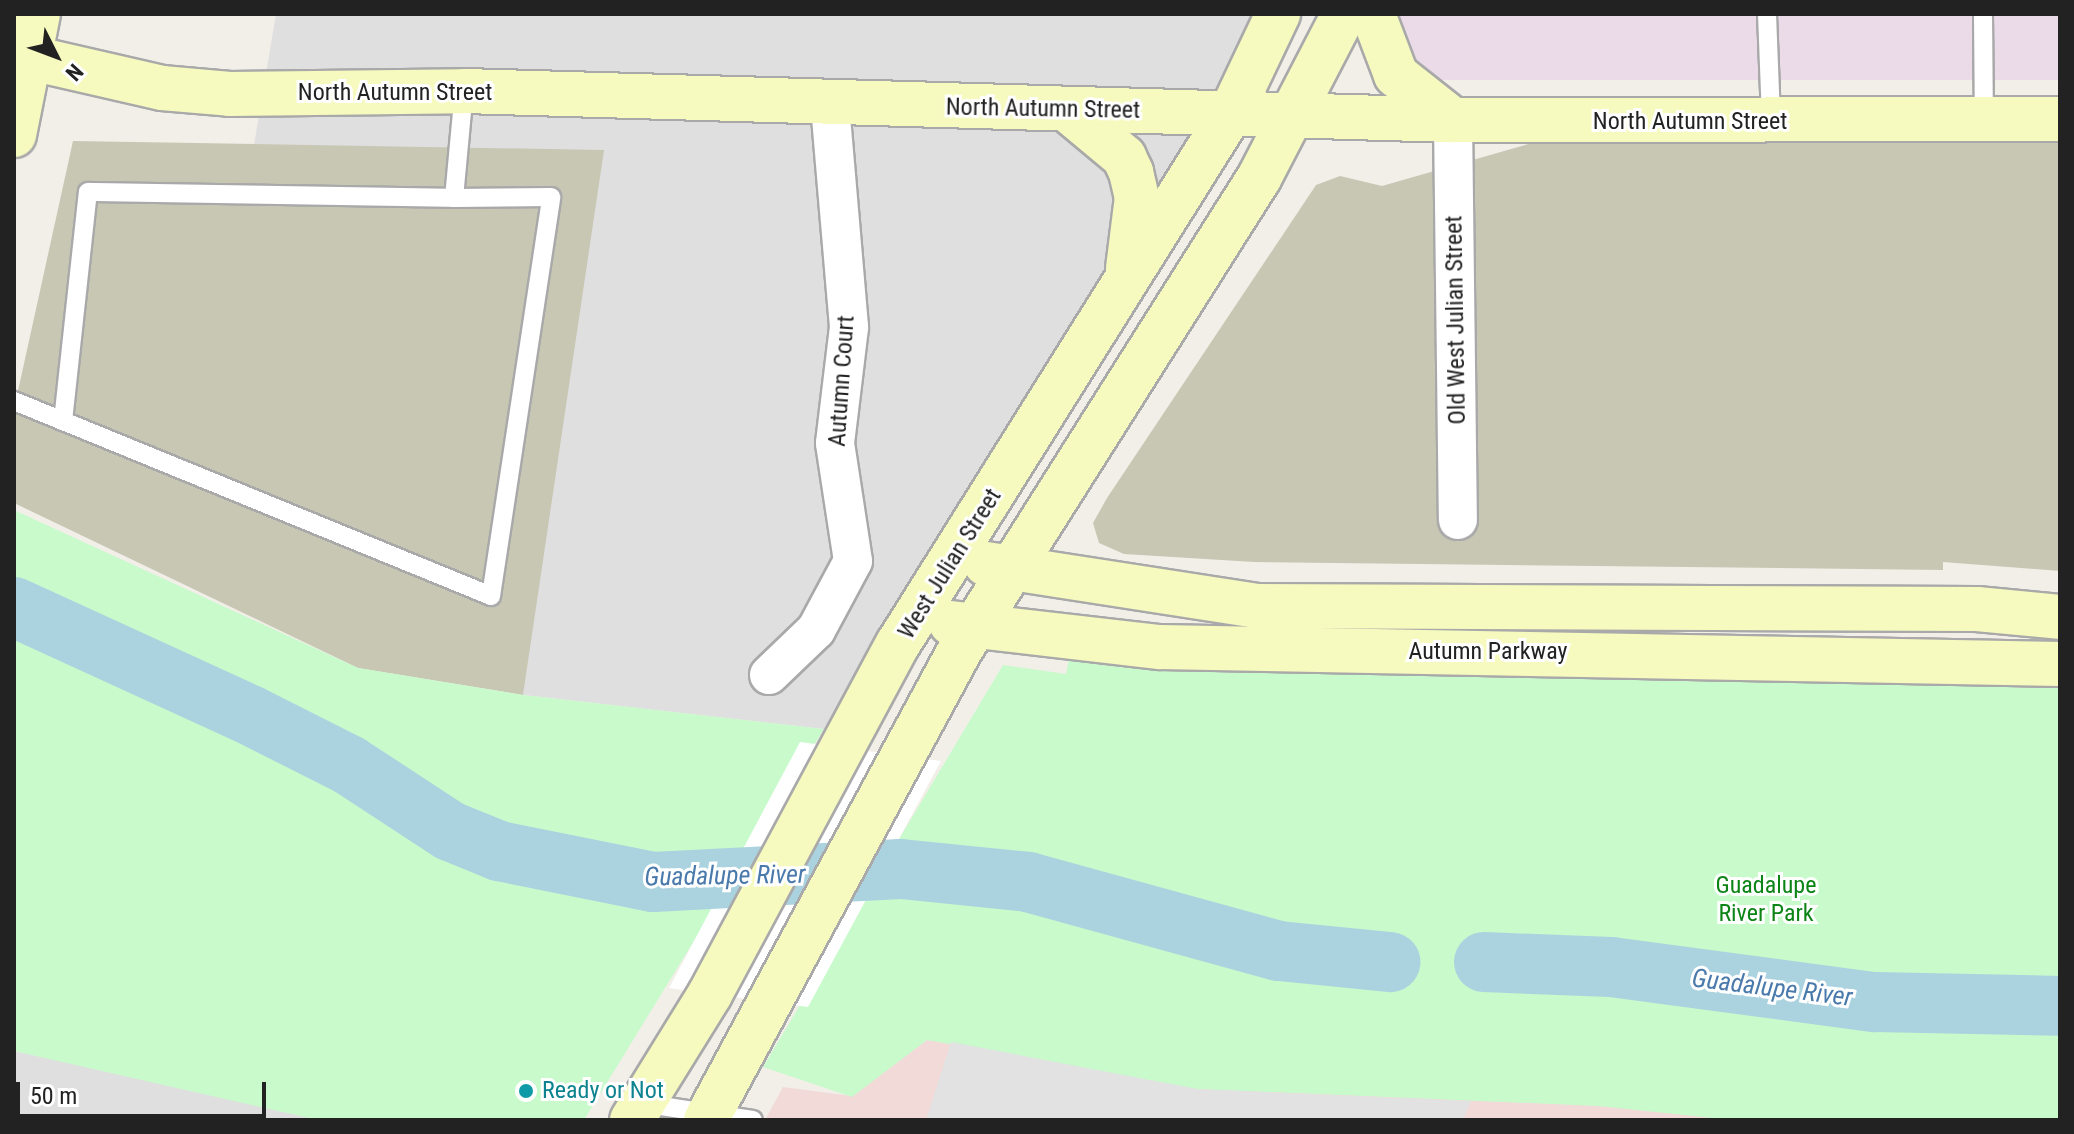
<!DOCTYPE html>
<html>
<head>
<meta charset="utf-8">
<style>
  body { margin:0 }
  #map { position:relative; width:2074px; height:1134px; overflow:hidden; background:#f2efe9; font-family:"Roboto Condensed",sans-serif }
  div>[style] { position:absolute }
  .residential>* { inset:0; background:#e0dfdf }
  .commercial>* { inset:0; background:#f2dad9 }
  .industrial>* { inset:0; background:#ebdbe8; transform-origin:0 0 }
  .construction>* { inset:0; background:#c7c7b4 }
  .park>* { inset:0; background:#c8facc }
  .parking>* { inset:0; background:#e2e2e2 }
  .pier>* { inset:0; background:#fff }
  .river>* { height:60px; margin:-30px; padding:0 30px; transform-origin:30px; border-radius:30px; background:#aad3df }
  .roads { filter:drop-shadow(2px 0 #a9a9a9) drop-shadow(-2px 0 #a9a9a9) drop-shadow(0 2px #a9a9a9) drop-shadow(0 -2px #a9a9a9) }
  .lane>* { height:18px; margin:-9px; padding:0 9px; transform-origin:9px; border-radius:9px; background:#fff }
  .street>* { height:38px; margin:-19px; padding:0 19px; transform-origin:19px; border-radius:19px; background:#fff }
  .secondary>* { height:44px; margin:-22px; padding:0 22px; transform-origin:22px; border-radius:22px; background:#f7fabf }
  .dots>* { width:22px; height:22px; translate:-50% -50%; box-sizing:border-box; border:4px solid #fff; border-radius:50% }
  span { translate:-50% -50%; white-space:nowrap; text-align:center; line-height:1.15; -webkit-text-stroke:6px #fff; paint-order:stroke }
  .street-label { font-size:24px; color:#222 }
  .park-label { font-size:24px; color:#0c8416 }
  .culture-label { font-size:24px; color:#0d838f }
  .left { translate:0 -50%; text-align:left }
  .water-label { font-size:26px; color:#4a7aab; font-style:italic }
  .frame { position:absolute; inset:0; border:16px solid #222; pointer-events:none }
  .north { position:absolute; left:16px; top:16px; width:80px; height:80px; -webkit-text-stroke:6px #fff; paint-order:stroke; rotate:132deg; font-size:22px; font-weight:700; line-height:32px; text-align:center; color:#222 }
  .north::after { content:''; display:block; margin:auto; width:28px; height:36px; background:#222; clip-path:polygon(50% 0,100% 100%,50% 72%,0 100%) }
  .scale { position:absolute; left:16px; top:1082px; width:250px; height:36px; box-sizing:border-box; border:4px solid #222; border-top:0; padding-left:10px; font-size:24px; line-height:28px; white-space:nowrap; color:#222; -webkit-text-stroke:6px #fff; paint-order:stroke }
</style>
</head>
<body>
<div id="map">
  <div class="residential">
    <i style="clip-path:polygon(276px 14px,1254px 14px,1229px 98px,824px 729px,523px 695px,593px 165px,254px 145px)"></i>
    <i style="clip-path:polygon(14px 1051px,313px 1114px,318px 1120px,14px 1120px)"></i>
  </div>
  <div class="commercial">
    <i style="clip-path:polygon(927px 1040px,1719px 1116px,1732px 1120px,765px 1120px,783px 1087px,852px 1096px)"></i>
  </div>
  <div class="industrial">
    <i style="left:1397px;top:14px;width:663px;height:66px"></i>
  </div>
  <div class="construction">
    <i style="clip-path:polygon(2060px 139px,2060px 571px,1943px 562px,1943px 570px,1254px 562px,1124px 554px,1099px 543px,1093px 523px,1107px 498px,1316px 185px,1340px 176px,1382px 186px,1539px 141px)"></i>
    <i style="clip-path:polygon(73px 141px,604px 150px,523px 695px,358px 668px,14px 503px,14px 409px)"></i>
  </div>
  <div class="park">
    <i style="clip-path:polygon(14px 510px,358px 668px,523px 695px,824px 729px,584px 1120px,318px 1120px,14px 1051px)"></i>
    <i style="clip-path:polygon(1069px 659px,1214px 669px,2060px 688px,2060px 1120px,1732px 1120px,1598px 1106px,1197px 1089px,927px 1040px,852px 1097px,763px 1067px,1003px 665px,1066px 674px)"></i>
  </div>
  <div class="parking">
    <i style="clip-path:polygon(951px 1042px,1197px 1089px,1471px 1101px,1463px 1120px,926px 1120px)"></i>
  </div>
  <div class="pier">
    <i style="clip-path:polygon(800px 742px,941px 761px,808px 1007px,669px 988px)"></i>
  </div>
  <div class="river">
    <i style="left:14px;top:607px;width:260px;rotate:24.6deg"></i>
    <i style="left:250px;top:715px;width:111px;rotate:26.8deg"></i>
    <i style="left:349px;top:765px;width:121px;rotate:33.2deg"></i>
    <i style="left:450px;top:831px;width:53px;rotate:22.2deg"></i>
    <i style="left:499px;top:851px;width:157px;rotate:11.4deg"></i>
    <i style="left:653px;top:882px;width:248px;rotate:-3deg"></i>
    <i style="left:901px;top:869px;width:128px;rotate:5.8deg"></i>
    <i style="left:1028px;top:882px;width:260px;rotate:15.4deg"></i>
    <i style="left:1279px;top:951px;width:112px;rotate:5.7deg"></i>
    <i style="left:1484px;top:962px;width:127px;rotate:2.3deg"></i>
    <i style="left:1611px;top:967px;width:266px;rotate:7.6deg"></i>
    <i style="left:1875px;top:1002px;width:185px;rotate:1.2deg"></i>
  </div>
  <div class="roads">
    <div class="lane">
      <i style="left:1767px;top:14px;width:106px;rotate:87.8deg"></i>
      <i style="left:1983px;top:14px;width:105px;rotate:89.5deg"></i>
      <i style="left:14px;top:401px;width:515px;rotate:22.23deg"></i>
      <i style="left:491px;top:596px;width:403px;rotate:-81.4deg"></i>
      <i style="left:551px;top:197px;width:97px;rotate:179.4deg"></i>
      <i style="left:454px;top:198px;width:107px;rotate:-84.7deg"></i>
      <i style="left:63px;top:421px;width:230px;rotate:-83.8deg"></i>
      <i style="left:88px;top:192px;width:366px;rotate:0.9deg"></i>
      <i style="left:641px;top:1103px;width:113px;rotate:8.6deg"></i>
    </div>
    <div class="street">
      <i style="left:1453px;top:120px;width:400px;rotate:89.3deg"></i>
      <i style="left:769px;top:675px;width:65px;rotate:-43.8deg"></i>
      <i style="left:816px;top:630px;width:78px;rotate:-61.8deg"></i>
      <i style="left:853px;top:561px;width:119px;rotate:-98.7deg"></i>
      <i style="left:835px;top:443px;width:117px;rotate:-83.1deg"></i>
      <i style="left:849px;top:327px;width:222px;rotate:-94.9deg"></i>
    </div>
    <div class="secondary">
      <i style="left:1373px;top:14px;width:65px;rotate:69.3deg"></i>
      <i style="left:1396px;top:75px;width:73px;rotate:38.3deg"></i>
      <i style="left:14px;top:54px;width:152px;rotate:12.9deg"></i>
      <i style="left:162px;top:88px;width:68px;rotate:5deg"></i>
      <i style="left:230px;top:94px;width:234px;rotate:-0.7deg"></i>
      <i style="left:464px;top:91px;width:989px;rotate:1.68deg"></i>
      <i style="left:1453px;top:120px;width:607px;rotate:-0.09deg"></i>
      <i style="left:1069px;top:111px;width:72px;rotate:39.9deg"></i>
      <i style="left:1124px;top:157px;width:17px;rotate:65deg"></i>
      <i style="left:1131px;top:172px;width:26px;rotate:77deg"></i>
      <i style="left:1137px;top:197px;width:72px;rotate:97.2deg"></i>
      <i style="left:14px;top:135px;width:123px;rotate:-78.8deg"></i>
      <i style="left:986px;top:564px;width:273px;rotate:8.8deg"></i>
      <i style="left:1256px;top:606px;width:721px;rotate:0.24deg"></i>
      <i style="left:1977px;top:609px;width:83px;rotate:5.5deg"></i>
      <i style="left:951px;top:623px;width:210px;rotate:6.6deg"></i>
      <i style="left:1160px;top:647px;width:900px;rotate:1.08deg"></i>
      <i style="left:632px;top:1120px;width:148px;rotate:-58.2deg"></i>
      <i style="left:710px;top:994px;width:397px;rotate:-61.8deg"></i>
      <i style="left:898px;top:644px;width:627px;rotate:-57.91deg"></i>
      <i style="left:1231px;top:113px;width:110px;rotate:-64.6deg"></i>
      <i style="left:706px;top:1120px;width:534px;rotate:-61.61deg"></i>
      <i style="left:960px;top:650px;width:559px;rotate:-57.65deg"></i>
      <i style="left:1259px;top:178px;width:185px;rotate:-62.6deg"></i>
    </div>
  </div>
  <div class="dots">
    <i style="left:526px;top:1091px;background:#0f9aa8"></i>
  </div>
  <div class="street-label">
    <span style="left:395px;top:93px">North Autumn Street</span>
    <span style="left:1043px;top:109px;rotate:1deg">North Autumn Street</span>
    <span style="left:1690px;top:122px">North Autumn Street</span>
    <span style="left:1456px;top:320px;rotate:-91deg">Old West Julian Street</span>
    <span style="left:842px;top:381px;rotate:-86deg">Autumn Court</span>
    <span style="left:950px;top:564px;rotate:-58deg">West Julian Street</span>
    <span style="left:1488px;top:652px">Autumn Parkway</span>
  </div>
  <div class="park-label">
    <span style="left:1766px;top:900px">Guadalupe<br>River Park</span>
  </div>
  <div class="culture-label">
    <span class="left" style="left:542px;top:1091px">Ready or Not</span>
  </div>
  <div class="water-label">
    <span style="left:725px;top:876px;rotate:-1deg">Guadalupe River</span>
    <span style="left:1772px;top:988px;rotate:7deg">Guadalupe River</span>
  </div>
  <div class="frame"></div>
  <div class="north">N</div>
  <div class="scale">50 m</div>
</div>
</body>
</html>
